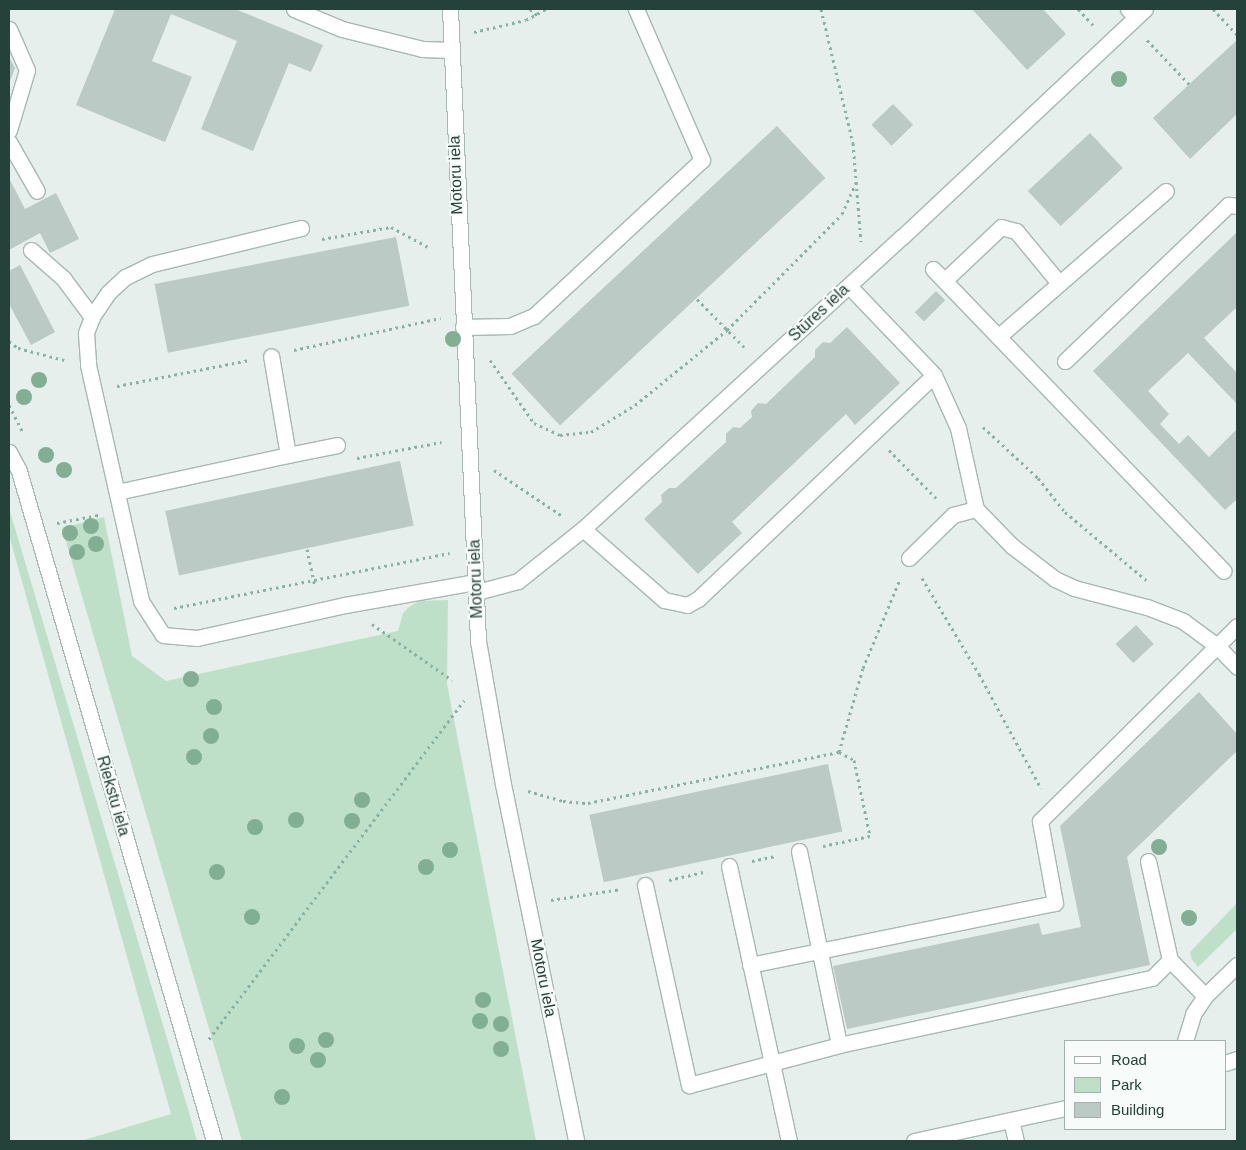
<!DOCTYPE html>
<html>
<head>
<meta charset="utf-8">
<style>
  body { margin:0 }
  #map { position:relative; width:1246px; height:1150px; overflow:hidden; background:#e6efeb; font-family:Helvetica,sans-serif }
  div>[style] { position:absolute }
  .green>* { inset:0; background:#bfe0c8 }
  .building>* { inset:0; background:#bbcac4; transform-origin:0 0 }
  .path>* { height:3px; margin-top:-1.5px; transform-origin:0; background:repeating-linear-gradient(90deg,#86b3a5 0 2.5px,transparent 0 6.5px) }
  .roads { filter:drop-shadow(1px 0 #a8b8b2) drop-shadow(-1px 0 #a8b8b2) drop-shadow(0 1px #a8b8b2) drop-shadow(0 -1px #a8b8b2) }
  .service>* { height:15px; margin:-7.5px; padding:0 7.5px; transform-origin:7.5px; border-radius:7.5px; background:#fff }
  .minor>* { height:15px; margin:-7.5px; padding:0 7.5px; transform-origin:7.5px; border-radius:7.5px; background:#fff }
  .tertiary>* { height:15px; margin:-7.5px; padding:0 7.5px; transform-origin:7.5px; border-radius:7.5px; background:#fff }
  .secondary>* { height:15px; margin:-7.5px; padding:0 7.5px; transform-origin:7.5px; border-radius:7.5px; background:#fff }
  .trees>* { width:16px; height:16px; margin:-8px; border-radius:50%; background:#80af93 }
  span { translate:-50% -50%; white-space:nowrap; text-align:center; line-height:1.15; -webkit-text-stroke:4.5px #f7fbf9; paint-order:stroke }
  .street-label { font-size:16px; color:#24423a }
  .frame { position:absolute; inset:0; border:10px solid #24423a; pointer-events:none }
  .legend { position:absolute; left:1064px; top:1040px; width:162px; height:90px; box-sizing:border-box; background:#f7fbf9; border:1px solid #a3b1ad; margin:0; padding:6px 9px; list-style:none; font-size:15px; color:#24423a }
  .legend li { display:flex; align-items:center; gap:10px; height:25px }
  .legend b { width:25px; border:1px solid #a3b1ad }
</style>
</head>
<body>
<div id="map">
  <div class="green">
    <i style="clip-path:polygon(9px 508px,188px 1109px,197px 1141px,81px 1141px,171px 1114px,9px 535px)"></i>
    <i style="clip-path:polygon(104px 517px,132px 656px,166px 681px,398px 631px,403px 613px,409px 607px,419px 601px,448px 600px,447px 684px,536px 1141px,242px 1141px,62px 528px)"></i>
    <i style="clip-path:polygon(1237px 903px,1237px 929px,1198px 967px,1192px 960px,1190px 952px)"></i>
  </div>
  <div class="building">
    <i style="clip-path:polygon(115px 9px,235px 9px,323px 45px,311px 72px,289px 63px,253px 151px,201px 129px,237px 41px,171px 14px,152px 61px,192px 77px,165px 142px,76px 105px)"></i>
    <i style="clip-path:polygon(972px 9px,1043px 9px,1066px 34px,1027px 70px)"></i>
    <i style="clip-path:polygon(1237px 40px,1237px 114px,1190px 159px,1153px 118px)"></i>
    <i style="clip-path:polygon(9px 57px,15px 68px,9px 84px)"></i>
    <i style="left:893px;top:104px;width:29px;height:30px;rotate:46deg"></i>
    <i style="left:777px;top:126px;width:71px;height:363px;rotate:47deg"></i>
    <i style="left:1090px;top:133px;width:48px;height:85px;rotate:47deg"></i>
    <i style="clip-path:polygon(9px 178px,25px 209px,56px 193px,79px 239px,50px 253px,40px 233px,9px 250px)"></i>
    <i style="clip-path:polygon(1237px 232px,1237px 307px,1204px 338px,1237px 373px,1237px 404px,1188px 353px,1148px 391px,1169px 414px,1160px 424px,1179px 444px,1188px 435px,1209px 457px,1237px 429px,1237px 499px,1225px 510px,1093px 371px)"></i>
    <i style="left:396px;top:237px;width:70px;height:246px;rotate:79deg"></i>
    <i style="clip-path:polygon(20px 265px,55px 332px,31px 345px,9px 304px,9px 271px)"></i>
    <i style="left:936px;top:291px;width:13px;height:30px;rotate:45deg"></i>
    <i style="clip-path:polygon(847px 327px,900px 383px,855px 425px,846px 414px,732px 522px,742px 533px,698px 574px,644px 519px,662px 502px,661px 495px,669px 488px,676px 488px,726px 442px,726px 434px,733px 427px,740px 428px,752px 417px,751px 411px,758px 403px,766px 404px,815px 357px,815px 350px,823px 342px,830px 343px)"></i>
    <i style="left:400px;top:461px;width:66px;height:240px;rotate:78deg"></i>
    <i style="left:1136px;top:625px;width:26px;height:28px;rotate:47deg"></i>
    <i style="clip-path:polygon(1199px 692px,1237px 734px,1237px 751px,1127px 857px,1150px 965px,847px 1029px,833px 966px,1039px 923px,1042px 935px,1081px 927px,1060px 826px)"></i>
    <i style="left:828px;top:764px;width:69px;height:244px;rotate:78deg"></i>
  </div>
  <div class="path">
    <i style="left:530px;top:9px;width:11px;rotate:41deg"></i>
    <i style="left:821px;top:9px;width:138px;rotate:76.6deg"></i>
    <i style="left:853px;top:143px;width:99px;rotate:85.4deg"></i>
    <i style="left:1078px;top:9px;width:22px;rotate:47deg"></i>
    <i style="left:1213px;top:9px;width:35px;rotate:47deg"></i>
    <i style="left:474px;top:32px;width:53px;rotate:-13deg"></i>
    <i style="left:526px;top:20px;width:23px;rotate:-29deg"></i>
    <i style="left:1147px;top:40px;width:61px;rotate:46.3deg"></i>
    <i style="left:322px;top:239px;width:70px;rotate:-9.9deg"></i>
    <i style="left:391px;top:227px;width:44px;rotate:28.3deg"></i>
    <i style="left:697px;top:299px;width:70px;rotate:45.6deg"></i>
    <i style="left:9px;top:341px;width:11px;rotate:38deg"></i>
    <i style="left:18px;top:348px;width:48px;rotate:14.6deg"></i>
    <i style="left:294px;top:350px;width:150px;rotate:-12.3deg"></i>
    <i style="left:490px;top:360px;width:77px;rotate:55.1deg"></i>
    <i style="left:534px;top:423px;width:29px;rotate:25deg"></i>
    <i style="left:560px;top:435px;width:31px;rotate:-6deg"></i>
    <i style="left:591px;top:432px;width:52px;rotate:-31.5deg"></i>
    <i style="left:635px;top:405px;width:119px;rotate:-39.2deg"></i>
    <i style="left:727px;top:330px;width:163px;rotate:-45.2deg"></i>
    <i style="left:842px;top:214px;width:35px;rotate:-66deg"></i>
    <i style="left:117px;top:386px;width:135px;rotate:-11.1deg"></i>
    <i style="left:9px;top:405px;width:29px;rotate:63deg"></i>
    <i style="left:983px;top:427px;width:75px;rotate:42.8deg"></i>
    <i style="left:1038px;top:478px;width:43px;rotate:51.5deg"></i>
    <i style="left:1065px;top:512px;width:106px;rotate:40deg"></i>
    <i style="left:889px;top:450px;width:69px;rotate:45.6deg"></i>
    <i style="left:357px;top:458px;width:86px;rotate:-10.7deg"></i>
    <i style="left:494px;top:470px;width:81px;rotate:33.9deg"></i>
    <i style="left:57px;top:523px;width:42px;rotate:-11deg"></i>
    <i style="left:307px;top:549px;width:39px;rotate:78deg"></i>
    <i style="left:922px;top:578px;width:112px;rotate:59.3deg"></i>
    <i style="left:979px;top:674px;width:130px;rotate:61.5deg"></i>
    <i style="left:174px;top:608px;width:281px;rotate:-11.3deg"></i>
    <i style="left:372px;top:624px;width:98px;rotate:35deg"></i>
    <i style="left:839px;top:752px;width:87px;rotate:-74.1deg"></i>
    <i style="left:863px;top:668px;width:96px;rotate:-67.4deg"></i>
    <i style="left:528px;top:791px;width:36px;rotate:16deg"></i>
    <i style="left:563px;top:801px;width:25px;rotate:5deg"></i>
    <i style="left:588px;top:803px;width:256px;rotate:-11.5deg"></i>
    <i style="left:839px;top:752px;width:17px;rotate:28deg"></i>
    <i style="left:854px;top:760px;width:78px;rotate:78.1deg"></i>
    <i style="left:870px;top:836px;width:48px;rotate:168deg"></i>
    <i style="left:752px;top:861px;width:24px;rotate:-12deg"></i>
    <i style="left:669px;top:880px;width:39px;rotate:-13deg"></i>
    <i style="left:551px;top:900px;width:71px;rotate:-8.9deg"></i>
    <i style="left:209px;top:1039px;width:424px;rotate:-53deg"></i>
  </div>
  <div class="roads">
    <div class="service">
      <i style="left:294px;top:9px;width:52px;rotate:22.6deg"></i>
      <i style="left:342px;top:29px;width:82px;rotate:14deg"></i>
      <i style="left:422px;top:49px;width:30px;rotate:2deg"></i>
      <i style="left:1128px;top:9px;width:11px;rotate:45deg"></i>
      <i style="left:9px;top:29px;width:45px;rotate:66.3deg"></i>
      <i style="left:27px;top:70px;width:63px;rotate:106.7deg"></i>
      <i style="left:9px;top:142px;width:56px;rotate:60.3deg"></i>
      <i style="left:301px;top:228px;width:153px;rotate:166.4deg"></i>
      <i style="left:152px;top:264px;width:30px;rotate:154deg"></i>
      <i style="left:125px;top:277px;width:23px;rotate:137deg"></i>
      <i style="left:108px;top:293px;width:29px;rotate:124deg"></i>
      <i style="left:92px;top:317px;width:17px;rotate:111deg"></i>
      <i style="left:86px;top:333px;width:32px;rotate:86deg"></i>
      <i style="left:88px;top:365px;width:242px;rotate:77.3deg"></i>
      <i style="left:141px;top:601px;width:40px;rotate:57.1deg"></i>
      <i style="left:163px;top:635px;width:34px;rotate:5deg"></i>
      <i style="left:197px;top:638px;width:152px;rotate:-12.6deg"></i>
      <i style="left:345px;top:605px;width:133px;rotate:-10deg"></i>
      <i style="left:31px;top:250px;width:43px;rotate:41.2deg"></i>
      <i style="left:63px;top:278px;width:49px;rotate:53.4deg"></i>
      <i style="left:933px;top:269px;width:419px;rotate:46.1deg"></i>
      <i style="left:945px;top:280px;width:77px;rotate:-43.4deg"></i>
      <i style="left:1001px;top:227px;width:16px;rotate:15deg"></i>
      <i style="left:1016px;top:231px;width:67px;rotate:50.4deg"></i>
      <i style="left:849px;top:286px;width:123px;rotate:46.3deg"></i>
      <i style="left:934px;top:375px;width:58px;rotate:65.6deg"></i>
      <i style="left:958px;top:428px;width:83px;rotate:77.5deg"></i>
      <i style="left:976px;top:509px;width:52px;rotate:45.8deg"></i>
      <i style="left:1012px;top:546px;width:54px;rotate:37.5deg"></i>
      <i style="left:1055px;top:579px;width:21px;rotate:25deg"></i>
      <i style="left:1074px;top:588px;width:75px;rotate:14.6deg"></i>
      <i style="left:1147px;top:607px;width:39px;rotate:21deg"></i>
      <i style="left:1183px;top:621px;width:42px;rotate:36.3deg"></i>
      <i style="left:1217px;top:646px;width:28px;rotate:-45deg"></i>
      <i style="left:463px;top:327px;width:47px;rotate:-1.2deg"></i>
      <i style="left:510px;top:326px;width:26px;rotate:-23deg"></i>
      <i style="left:534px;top:316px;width:229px;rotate:-42.9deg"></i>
      <i style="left:702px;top:160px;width:165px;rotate:-113.6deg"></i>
      <i style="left:999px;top:336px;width:221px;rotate:-41deg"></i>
      <i style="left:1065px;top:361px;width:226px;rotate:-43.7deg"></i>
      <i style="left:1228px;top:205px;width:9px;rotate:6deg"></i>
      <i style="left:288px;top:455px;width:50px;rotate:-11.5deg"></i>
      <i style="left:117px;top:492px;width:175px;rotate:-12.2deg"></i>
      <i style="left:288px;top:455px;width:100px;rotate:-99.7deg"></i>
      <i style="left:583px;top:529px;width:108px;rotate:41.2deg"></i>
      <i style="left:664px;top:600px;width:24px;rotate:12deg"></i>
      <i style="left:687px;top:605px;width:13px;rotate:-29deg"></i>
      <i style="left:698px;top:599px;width:325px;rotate:-43.5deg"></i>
      <i style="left:909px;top:558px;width:62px;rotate:-44.3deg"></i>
      <i style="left:953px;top:515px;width:24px;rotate:-15deg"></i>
      <i style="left:799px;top:851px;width:198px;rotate:78.3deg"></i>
      <i style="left:1148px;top:861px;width:101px;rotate:77.5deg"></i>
      <i style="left:1170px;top:960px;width:50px;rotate:45.8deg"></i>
      <i style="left:729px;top:866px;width:281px;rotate:77.7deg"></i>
      <i style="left:645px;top:885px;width:205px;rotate:77.6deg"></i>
      <i style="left:689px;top:1085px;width:155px;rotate:-14.9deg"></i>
      <i style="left:839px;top:1045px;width:320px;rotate:-12.1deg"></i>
      <i style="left:1152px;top:978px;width:25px;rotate:-45deg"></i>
      <i style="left:750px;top:965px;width:311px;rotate:-11.5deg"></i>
      <i style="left:1055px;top:903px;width:83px;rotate:-100.4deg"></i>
      <i style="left:1040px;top:821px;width:249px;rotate:-44.7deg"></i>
      <i style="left:1217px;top:646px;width:29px;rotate:46deg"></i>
      <i style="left:1011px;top:1120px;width:22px;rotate:77deg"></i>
    </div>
    <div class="minor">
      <i style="left:450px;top:9px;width:633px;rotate:87.46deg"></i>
      <i style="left:478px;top:641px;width:145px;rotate:80.1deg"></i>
      <i style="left:503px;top:784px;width:364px;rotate:78.4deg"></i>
      <i style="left:9px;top:452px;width:21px;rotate:62deg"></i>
      <i style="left:19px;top:471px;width:698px;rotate:73.77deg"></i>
      <i style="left:477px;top:592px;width:42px;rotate:-15deg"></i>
      <i style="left:518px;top:581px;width:83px;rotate:-38.7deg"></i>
      <i style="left:583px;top:529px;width:432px;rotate:-42.5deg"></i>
      <i style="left:902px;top:237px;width:333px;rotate:-43.2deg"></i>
    </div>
    <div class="tertiary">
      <i style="left:1185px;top:1041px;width:28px;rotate:-73deg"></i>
      <i style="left:1193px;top:1014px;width:22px;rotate:-56deg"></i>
      <i style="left:1205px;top:996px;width:45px;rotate:-44.1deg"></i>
    </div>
    <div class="secondary">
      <i style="left:1225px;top:1063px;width:13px;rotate:-18deg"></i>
      <i style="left:914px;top:1141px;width:155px;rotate:-12.3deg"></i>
    </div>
  </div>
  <div class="trees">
    <i style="left:1119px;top:79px"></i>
    <i style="left:453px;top:339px"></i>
    <i style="left:39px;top:380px"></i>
    <i style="left:24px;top:397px"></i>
    <i style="left:46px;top:455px"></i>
    <i style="left:64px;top:470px"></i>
    <i style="left:91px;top:526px"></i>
    <i style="left:70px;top:533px"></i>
    <i style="left:96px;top:544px"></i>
    <i style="left:77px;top:552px"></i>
    <i style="left:191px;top:679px"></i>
    <i style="left:214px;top:707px"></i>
    <i style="left:211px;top:736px"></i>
    <i style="left:194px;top:757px"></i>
    <i style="left:362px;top:800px"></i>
    <i style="left:296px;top:820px"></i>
    <i style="left:352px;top:821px"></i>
    <i style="left:255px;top:827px"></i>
    <i style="left:1159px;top:847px"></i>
    <i style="left:450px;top:850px"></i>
    <i style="left:426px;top:867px"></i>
    <i style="left:217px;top:872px"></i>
    <i style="left:252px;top:917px"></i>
    <i style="left:1189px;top:918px"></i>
    <i style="left:483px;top:1000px"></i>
    <i style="left:480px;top:1021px"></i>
    <i style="left:501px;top:1024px"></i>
    <i style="left:326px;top:1040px"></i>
    <i style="left:297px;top:1046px"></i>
    <i style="left:501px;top:1049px"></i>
    <i style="left:318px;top:1060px"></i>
    <i style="left:282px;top:1097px"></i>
  </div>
  <div class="street-label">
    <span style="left:456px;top:175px;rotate:-92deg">Motoru iela</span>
    <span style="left:819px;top:313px;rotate:-43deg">Stūres iela</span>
    <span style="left:476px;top:579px;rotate:-92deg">Motoru iela</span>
    <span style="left:113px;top:796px;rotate:74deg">Riekstu iela</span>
    <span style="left:543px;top:978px;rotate:79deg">Motoru iela</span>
  </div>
  <div class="frame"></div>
  <ul class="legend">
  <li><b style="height:6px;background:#fff"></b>Road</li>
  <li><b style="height:14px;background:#bfe0c8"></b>Park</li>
  <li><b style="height:14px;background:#bbcac4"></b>Building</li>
  </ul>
</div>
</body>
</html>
